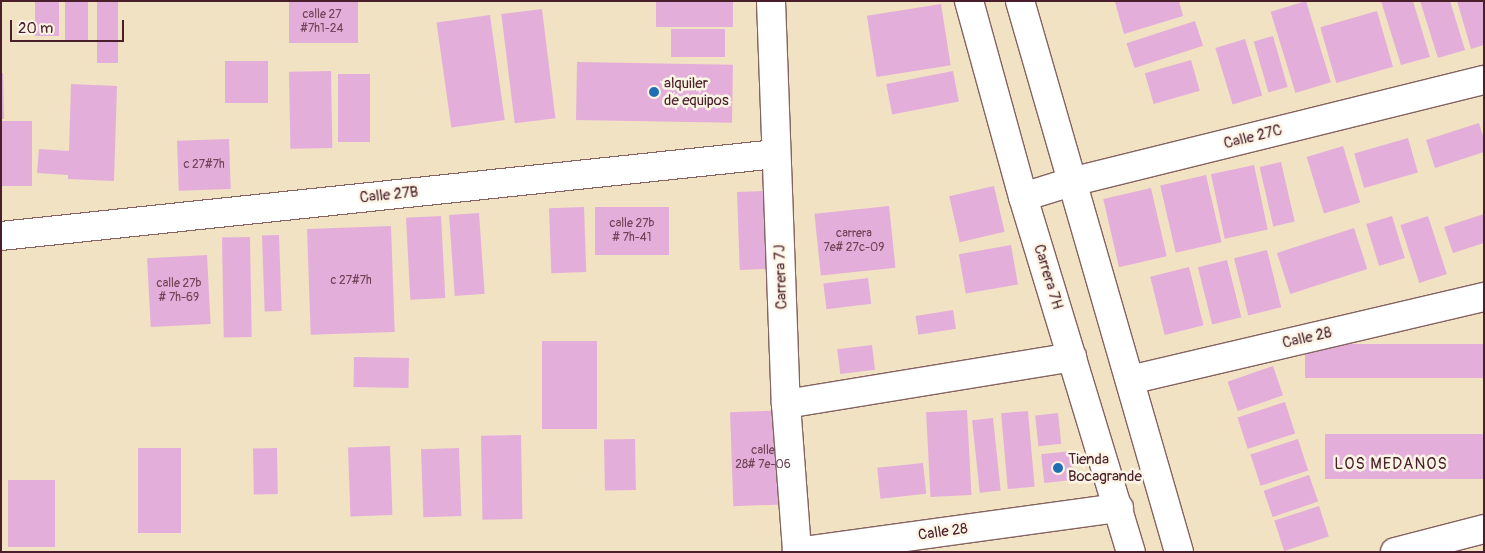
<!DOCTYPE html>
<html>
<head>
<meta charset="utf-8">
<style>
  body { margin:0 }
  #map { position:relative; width:1485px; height:553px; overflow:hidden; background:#f1e2c3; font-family:Pangolin,sans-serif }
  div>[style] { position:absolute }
  .building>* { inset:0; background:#e3afda; transform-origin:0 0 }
  .roads { filter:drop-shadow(1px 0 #846360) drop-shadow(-1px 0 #846360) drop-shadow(0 1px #846360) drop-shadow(0 -1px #846360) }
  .minor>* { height:28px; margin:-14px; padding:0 14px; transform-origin:14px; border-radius:14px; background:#fff }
  .dots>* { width:14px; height:14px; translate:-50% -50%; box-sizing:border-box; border:2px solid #fcf5e5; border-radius:50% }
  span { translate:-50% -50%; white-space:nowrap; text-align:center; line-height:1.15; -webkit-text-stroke:5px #fcf5e5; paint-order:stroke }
  .number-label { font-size:12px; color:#704357 }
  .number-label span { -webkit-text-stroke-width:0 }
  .poi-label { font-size:15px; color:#4a1f2b }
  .left { translate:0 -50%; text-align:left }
  .street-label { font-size:15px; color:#4a1f2b }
  .neighbourhood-label { font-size:16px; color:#4a1f2b; letter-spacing:1px }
  .frame { position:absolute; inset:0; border:2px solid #4a1f2b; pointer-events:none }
  .scale { position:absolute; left:10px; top:20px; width:114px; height:22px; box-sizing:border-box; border:2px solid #4a1f2b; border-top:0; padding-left:6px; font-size:15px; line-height:18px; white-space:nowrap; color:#4a1f2b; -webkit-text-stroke:4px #fcf5e5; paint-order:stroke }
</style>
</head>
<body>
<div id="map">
  <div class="building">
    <i style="left:35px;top:1px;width:24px;height:35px"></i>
    <i style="left:65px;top:1px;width:23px;height:39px"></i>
    <i style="left:97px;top:1px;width:21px;height:62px"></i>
    <i style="left:289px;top:1px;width:69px;height:42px"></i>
    <i style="left:656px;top:1px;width:77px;height:26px"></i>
    <i style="clip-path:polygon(1179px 1px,1183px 16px,1124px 34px,1115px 2px)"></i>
    <i style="left:1306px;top:1px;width:85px;height:37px;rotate:73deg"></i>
    <i style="clip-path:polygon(1381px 1px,1413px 1px,1430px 57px,1401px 65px)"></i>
    <i style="clip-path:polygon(1420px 1px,1450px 1px,1465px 50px,1438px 58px)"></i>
    <i style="clip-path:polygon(1457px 1px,1484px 1px,1484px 45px,1471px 49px)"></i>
    <i style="left:941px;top:4px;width:62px;height:75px;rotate:81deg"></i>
    <i style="left:542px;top:9px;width:110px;height:41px;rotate:83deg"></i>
    <i style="left:1377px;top:11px;width:58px;height:59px;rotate:74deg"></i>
    <i style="left:490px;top:15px;width:106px;height:54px;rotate:82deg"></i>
    <i style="left:1195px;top:21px;width:26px;height:72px;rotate:72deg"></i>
    <i style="left:725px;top:29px;width:28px;height:54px;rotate:90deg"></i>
    <i style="left:1273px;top:36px;width:53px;height:20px;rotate:74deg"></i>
    <i style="left:1245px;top:39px;width:59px;height:31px;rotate:73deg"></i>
    <i style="left:1191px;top:60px;width:32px;height:48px;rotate:74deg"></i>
    <i style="left:225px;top:61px;width:43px;height:42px"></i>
    <i style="left:577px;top:62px;width:156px;height:58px;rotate:1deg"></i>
    <i style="left:331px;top:71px;width:77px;height:42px;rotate:89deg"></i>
    <i style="left:953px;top:71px;width:31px;height:68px;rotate:79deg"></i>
    <i style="clip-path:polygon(1px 73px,3px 73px,4px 119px,1px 119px)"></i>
    <i style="left:338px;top:74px;width:32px;height:68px"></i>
    <i style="clip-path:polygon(71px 84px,117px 86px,114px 181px,68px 179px,68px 175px,37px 173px,39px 149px,69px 151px)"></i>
    <i style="left:1px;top:121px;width:31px;height:65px"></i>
    <i style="clip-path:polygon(1479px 123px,1484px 139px,1484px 152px,1435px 168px,1426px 140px)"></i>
    <i style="left:1408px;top:138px;width:36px;height:56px;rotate:74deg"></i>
    <i style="left:229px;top:139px;width:50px;height:52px;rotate:88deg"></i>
    <i style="left:1343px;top:146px;width:59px;height:38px;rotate:73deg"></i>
    <i style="left:1281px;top:162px;width:61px;height:22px;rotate:77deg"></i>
    <i style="left:1254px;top:165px;width:66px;height:44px;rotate:78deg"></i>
    <i style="left:1206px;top:175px;width:69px;height:47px;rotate:77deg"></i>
    <i style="left:994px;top:186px;width:47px;height:46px;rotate:77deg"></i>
    <i style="left:1151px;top:188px;width:70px;height:49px;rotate:77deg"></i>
    <i style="left:765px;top:191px;width:78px;height:28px;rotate:88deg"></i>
    <i style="left:889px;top:206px;width:62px;height:75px;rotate:84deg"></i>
    <i style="left:584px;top:207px;width:65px;height:35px;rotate:88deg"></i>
    <i style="left:595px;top:207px;width:74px;height:48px"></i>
    <i style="left:479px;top:213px;width:81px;height:30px;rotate:86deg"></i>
    <i style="clip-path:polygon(1484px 214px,1484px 243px,1453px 253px,1444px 227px)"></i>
    <i style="left:441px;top:216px;width:82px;height:35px;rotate:87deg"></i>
    <i style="left:1392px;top:216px;width:44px;height:27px;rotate:73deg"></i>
    <i style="left:1428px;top:216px;width:61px;height:29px;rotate:72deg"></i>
    <i style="left:391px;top:226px;width:106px;height:84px;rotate:88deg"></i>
    <i style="left:1354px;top:228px;width:43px;height:81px;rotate:72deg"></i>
    <i style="left:279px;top:235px;width:76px;height:17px;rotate:88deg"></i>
    <i style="left:250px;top:237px;width:100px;height:28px;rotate:89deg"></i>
    <i style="left:1011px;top:245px;width:40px;height:53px;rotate:80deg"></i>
    <i style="left:1267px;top:250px;width:59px;height:34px;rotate:76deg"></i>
    <i style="left:207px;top:255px;width:69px;height:60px;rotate:87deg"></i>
    <i style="left:1227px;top:260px;width:59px;height:30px;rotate:76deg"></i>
    <i style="left:1189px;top:267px;width:60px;height:40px;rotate:76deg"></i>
    <i style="left:868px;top:278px;width:26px;height:45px;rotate:83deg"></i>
    <i style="left:953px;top:310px;width:19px;height:38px;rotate:81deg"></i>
    <i style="left:542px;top:341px;width:55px;height:88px"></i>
    <i style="left:1484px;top:344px;width:34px;height:179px;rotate:90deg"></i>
    <i style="left:872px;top:345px;width:25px;height:35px;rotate:83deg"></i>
    <i style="left:354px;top:357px;width:55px;height:30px;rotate:1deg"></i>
    <i style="left:1273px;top:366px;width:31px;height:48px;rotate:71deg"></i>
    <i style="left:1285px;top:402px;width:33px;height:50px;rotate:72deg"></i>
    <i style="left:793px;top:410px;width:94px;height:63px;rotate:88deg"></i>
    <i style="left:967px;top:410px;width:85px;height:41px;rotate:87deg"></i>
    <i style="left:1028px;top:411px;width:76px;height:27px;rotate:85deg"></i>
    <i style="left:1058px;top:413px;width:31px;height:23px;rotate:84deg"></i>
    <i style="left:993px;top:418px;width:73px;height:21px;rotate:84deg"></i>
    <i style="left:1484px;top:434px;width:45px;height:159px;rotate:90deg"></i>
    <i style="left:521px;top:435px;width:84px;height:40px;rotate:89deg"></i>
    <i style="left:635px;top:439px;width:51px;height:31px;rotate:89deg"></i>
    <i style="left:1298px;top:439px;width:33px;height:50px;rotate:72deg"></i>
    <i style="left:390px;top:446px;width:69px;height:42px;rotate:88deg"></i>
    <i style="left:138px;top:448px;width:43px;height:85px"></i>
    <i style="left:277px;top:448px;width:46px;height:24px;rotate:89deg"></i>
    <i style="left:459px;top:448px;width:68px;height:38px;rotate:88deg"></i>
    <i style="left:1071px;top:451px;width:29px;height:30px;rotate:84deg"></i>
    <i style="left:923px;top:463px;width:31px;height:46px;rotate:84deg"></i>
    <i style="left:1309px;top:475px;width:28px;height:48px;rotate:71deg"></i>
    <i style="left:8px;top:480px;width:47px;height:67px"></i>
    <i style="left:1319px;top:506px;width:32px;height:47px;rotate:72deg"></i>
  </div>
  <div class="roads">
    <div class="minor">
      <i style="left:771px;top:1px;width:403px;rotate:87.9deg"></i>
      <i style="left:786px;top:404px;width:148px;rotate:85.7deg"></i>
      <i style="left:969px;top:1px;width:203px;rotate:74.6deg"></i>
      <i style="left:1023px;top:197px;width:371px;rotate:73.1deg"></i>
      <i style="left:1020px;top:1px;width:573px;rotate:73.9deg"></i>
      <i style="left:1023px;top:197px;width:50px;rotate:-17.4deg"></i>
      <i style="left:1071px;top:182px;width:425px;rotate:-13.9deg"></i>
      <i style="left:1px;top:236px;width:779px;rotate:-6.04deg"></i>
      <i style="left:1130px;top:380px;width:364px;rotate:-13.2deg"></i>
      <i style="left:786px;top:404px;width:290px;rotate:-9.3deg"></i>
      <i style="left:797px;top:552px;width:325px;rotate:-7.8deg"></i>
      <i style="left:1395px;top:552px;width:92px;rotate:-14.5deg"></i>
    </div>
  </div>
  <div class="dots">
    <i style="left:654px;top:92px;background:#1f6fb2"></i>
    <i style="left:1058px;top:468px;background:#1f6fb2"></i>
  </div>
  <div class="number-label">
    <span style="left:322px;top:22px">calle 27<br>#7h1-24</span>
    <span style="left:204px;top:165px">c 27#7h</span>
    <span style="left:632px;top:231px">calle 27b<br># 7h-41</span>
    <span style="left:854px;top:241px">carrera<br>7e# 27c-09</span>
    <span style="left:351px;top:281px">c 27#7h</span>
    <span style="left:179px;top:291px">calle 27b<br># 7h-69</span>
    <span style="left:763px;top:458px">calle<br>28# 7e-06</span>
  </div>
  <div class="poi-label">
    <span class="left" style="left:664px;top:92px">alquiler<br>de equipos</span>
    <span class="left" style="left:1068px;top:468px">Tienda<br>Bocagrande</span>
  </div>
  <div class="street-label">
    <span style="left:1253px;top:137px;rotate:-14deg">Calle 27C</span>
    <span style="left:389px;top:195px;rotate:-6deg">Calle 27B</span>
    <span style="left:781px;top:277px;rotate:-92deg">Carrera 7J</span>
    <span style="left:1048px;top:277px;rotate:73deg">Carrera 7H</span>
    <span style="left:1307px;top:338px;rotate:-13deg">Calle 28</span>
    <span style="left:943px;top:532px;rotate:-8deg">Calle 28</span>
  </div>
  <div class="neighbourhood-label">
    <span style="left:1391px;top:464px">LOS MEDANOS</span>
  </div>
  <div class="frame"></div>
  <div class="scale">20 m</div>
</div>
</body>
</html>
